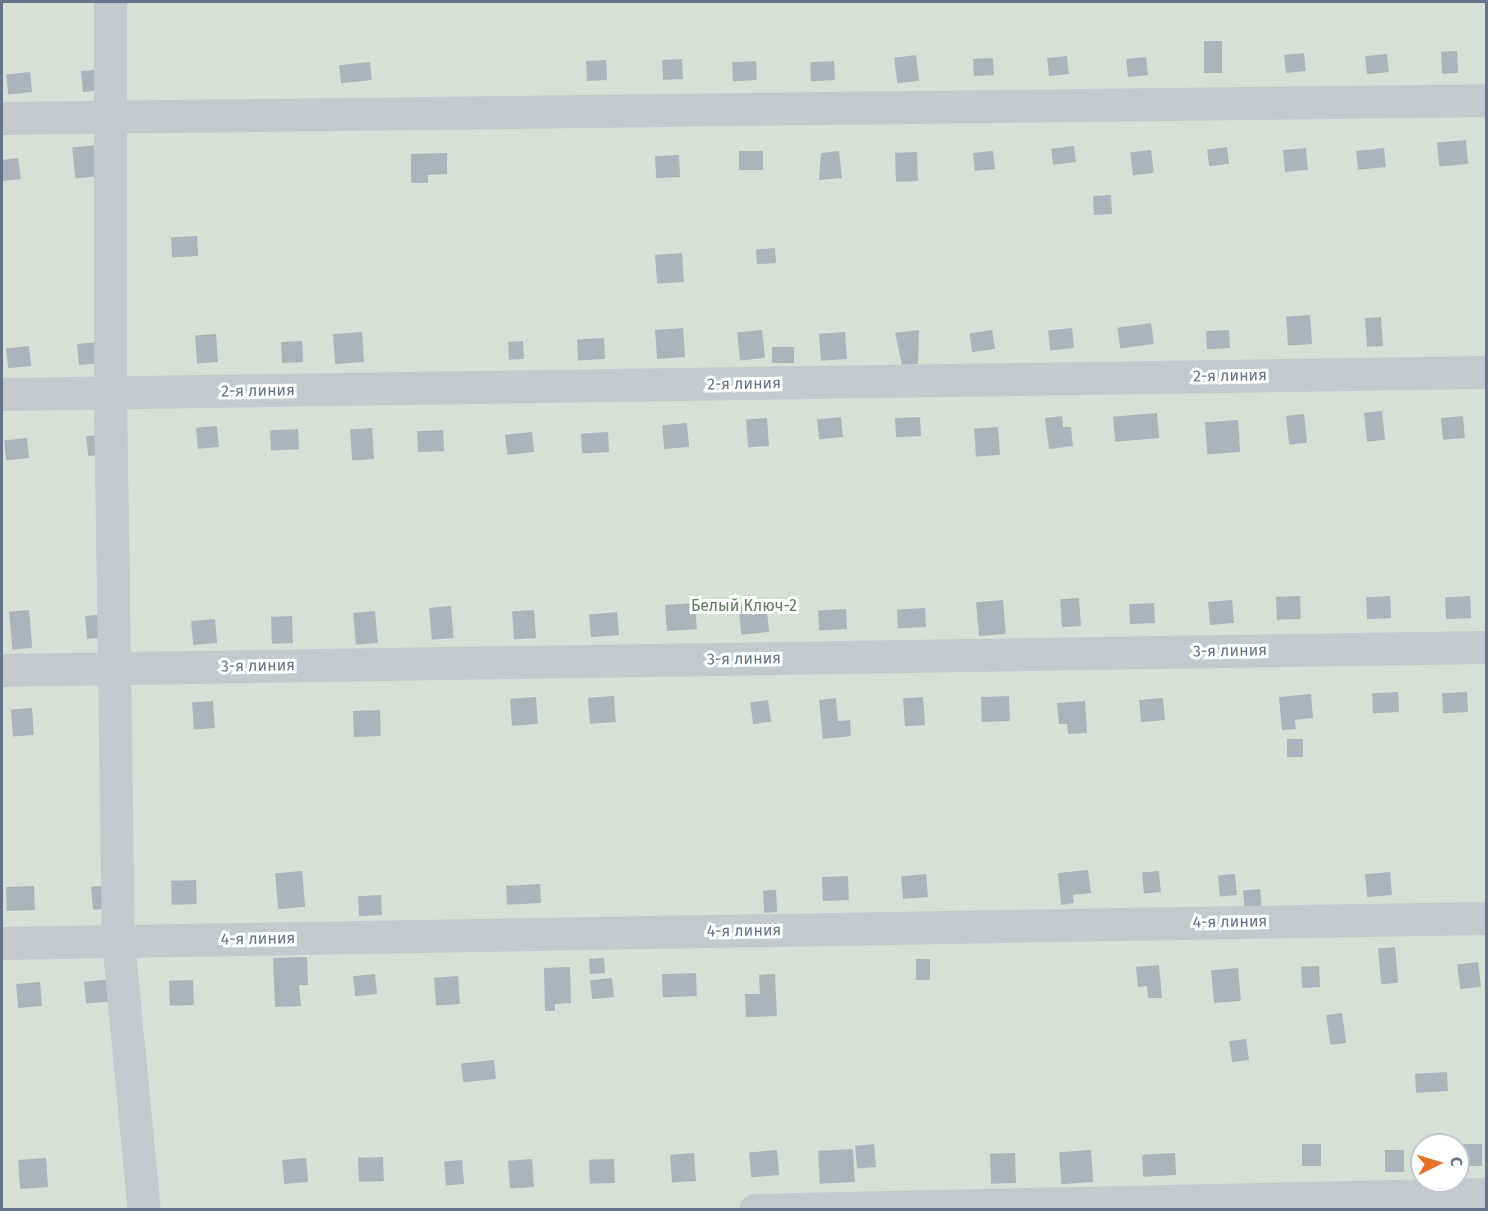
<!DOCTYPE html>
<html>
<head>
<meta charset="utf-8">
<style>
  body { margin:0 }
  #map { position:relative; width:1488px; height:1211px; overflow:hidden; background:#f7f8f5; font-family:"Fira Sans",sans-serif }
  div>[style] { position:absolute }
  .green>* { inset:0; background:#d8dfd6 }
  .building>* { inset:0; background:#adb3bb; transform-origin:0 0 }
  .minor>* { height:33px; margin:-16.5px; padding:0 16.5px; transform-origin:16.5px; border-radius:16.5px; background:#c5c8cc }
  span { translate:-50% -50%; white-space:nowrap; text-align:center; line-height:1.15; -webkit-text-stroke:6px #fff; paint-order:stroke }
  .street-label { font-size:16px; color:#667386 }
  .park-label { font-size:16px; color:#627861 }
  .frame { position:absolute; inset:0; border:3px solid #667386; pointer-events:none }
  .north { position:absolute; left:1410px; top:1133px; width:60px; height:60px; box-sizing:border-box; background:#fff; border:2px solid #c2c7cf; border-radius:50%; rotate:85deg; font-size:16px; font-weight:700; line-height:24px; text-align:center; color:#667386 }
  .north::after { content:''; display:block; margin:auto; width:21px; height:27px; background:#e57327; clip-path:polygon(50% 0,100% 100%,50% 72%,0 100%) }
</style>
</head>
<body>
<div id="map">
  <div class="green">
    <i style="clip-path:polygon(evenodd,2px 2px,1486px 2px,1486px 1209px,2px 1210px,2px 2px,1422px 1145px,1458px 1145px,1458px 1181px,1422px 1181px,1422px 1145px)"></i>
  </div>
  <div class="building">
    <i style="left:1204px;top:41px;width:18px;height:32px"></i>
    <i style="left:1457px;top:51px;width:22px;height:16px;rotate:87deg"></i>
    <i style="left:1304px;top:53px;width:18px;height:20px;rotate:84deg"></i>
    <i style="left:1387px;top:54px;width:18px;height:22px;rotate:84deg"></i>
    <i style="left:916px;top:55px;width:26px;height:22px;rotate:83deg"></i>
    <i style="left:1067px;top:56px;width:18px;height:20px;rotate:84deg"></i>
    <i style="left:1146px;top:57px;width:18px;height:20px;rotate:84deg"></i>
    <i style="left:993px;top:58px;width:17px;height:20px;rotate:87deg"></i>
    <i style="left:682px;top:59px;width:20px;height:20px;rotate:87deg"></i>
    <i style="left:606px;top:60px;width:20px;height:20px;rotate:87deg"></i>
    <i style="left:756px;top:61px;width:19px;height:24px;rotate:87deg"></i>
    <i style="left:834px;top:61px;width:19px;height:24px;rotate:87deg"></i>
    <i style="left:370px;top:62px;width:18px;height:31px;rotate:84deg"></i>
    <i style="left:105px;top:69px;width:21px;height:24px;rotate:85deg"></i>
    <i style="left:30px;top:72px;width:20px;height:24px;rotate:84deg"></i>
    <i style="left:1466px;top:140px;width:24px;height:29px;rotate:85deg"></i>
    <i style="left:97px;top:145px;width:31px;height:25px;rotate:84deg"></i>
    <i style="left:1074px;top:146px;width:16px;height:23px;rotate:83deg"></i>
    <i style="left:1227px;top:147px;width:17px;height:20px;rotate:83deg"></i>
    <i style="left:1306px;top:148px;width:22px;height:23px;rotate:85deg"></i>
    <i style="left:1384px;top:148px;width:19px;height:28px;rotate:84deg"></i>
    <i style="left:1151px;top:150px;width:23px;height:21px;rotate:83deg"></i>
    <i style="left:763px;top:151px;width:19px;height:24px;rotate:90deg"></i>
    <i style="clip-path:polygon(839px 151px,842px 178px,819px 180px,821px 153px)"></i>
    <i style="left:993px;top:151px;width:18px;height:20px;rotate:84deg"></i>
    <i style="left:917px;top:152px;width:29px;height:22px;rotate:88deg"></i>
    <i style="clip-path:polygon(447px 153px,447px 174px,428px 175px,428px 183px,411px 183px,411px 154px)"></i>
    <i style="left:679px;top:155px;width:22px;height:24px;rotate:87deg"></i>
    <i style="clip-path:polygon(18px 158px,21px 179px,2px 181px,2px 160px)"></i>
    <i style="left:1111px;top:195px;width:19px;height:18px;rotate:87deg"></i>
    <i style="left:197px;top:236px;width:20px;height:26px;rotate:87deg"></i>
    <i style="left:775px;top:248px;width:15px;height:19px;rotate:86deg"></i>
    <i style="left:682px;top:253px;width:29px;height:27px;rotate:86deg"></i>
    <i style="left:1310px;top:315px;width:29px;height:24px;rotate:86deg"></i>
    <i style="left:1381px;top:317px;width:29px;height:16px;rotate:86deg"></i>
    <i style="left:1151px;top:323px;width:21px;height:34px;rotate:82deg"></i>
    <i style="left:683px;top:328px;width:29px;height:28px;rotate:86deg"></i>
    <i style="left:1072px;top:328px;width:20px;height:24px;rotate:84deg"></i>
    <i style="left:762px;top:330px;width:28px;height:25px;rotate:84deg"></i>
    <i style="clip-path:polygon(919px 330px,918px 364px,902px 365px,895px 333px)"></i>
    <i style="left:992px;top:330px;width:19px;height:23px;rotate:81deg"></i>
    <i style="left:1229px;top:330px;width:18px;height:23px;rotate:87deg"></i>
    <i style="left:362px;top:332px;width:30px;height:29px;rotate:86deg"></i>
    <i style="left:845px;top:332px;width:27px;height:26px;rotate:86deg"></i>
    <i style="left:216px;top:334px;width:28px;height:21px;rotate:86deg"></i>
    <i style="left:604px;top:338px;width:21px;height:27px;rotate:87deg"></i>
    <i style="left:302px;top:341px;width:21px;height:21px;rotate:87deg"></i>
    <i style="left:523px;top:341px;width:18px;height:15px;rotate:87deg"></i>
    <i style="left:100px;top:342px;width:21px;height:23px;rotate:85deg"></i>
    <i style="left:29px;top:346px;width:20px;height:23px;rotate:84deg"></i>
    <i style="left:794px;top:347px;width:16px;height:22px;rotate:90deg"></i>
    <i style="left:1382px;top:411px;width:29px;height:18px;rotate:84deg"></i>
    <i style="left:1157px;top:413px;width:25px;height:44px;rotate:85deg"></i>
    <i style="left:1304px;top:414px;width:29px;height:18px;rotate:84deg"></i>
    <i style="clip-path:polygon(1062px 416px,1063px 427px,1071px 427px,1073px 446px,1049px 449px,1045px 418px)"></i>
    <i style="left:1463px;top:416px;width:22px;height:22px;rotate:85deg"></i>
    <i style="left:841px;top:417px;width:20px;height:24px;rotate:84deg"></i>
    <i style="left:920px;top:417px;width:19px;height:25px;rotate:87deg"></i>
    <i style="left:767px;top:418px;width:28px;height:21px;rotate:86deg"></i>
    <i style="left:1238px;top:420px;width:32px;height:33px;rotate:86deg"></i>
    <i style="left:687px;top:423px;width:24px;height:25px;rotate:85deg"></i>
    <i style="left:217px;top:426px;width:21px;height:21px;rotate:85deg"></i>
    <i style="left:998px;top:427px;width:28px;height:24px;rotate:86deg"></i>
    <i style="left:372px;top:428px;width:31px;height:22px;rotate:86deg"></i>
    <i style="left:298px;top:429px;width:20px;height:28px;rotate:87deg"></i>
    <i style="left:443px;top:430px;width:21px;height:26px;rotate:87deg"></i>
    <i style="left:532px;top:432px;width:20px;height:27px;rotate:84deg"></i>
    <i style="left:608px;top:432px;width:20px;height:27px;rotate:87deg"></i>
    <i style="left:107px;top:434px;width:20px;height:21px;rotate:84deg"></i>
    <i style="left:27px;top:438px;width:20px;height:23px;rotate:84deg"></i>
    <i style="left:1300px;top:596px;width:23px;height:24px;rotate:88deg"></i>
    <i style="left:1390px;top:596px;width:22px;height:24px;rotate:87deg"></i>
    <i style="left:1470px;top:596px;width:22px;height:25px;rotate:87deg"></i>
    <i style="left:1079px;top:598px;width:28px;height:19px;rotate:86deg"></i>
    <i style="left:1003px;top:600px;width:34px;height:27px;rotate:85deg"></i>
    <i style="left:1232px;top:600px;width:23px;height:24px;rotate:85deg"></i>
    <i style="left:766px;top:602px;width:30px;height:28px;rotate:84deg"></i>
    <i style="left:695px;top:603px;width:26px;height:30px;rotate:86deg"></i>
    <i style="left:1154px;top:603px;width:20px;height:25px;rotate:87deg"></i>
    <i style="left:451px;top:606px;width:32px;height:22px;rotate:85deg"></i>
    <i style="left:925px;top:608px;width:19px;height:28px;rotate:87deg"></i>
    <i style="left:846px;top:609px;width:20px;height:28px;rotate:87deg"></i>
    <i style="left:29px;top:610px;width:38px;height:20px;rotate:85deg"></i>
    <i style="left:534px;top:610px;width:28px;height:22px;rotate:86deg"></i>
    <i style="left:375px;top:611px;width:32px;height:22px;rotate:85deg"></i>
    <i style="left:617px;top:612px;width:23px;height:28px;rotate:85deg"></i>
    <i style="left:109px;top:614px;width:23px;height:24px;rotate:85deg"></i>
    <i style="left:292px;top:616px;width:27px;height:21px;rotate:88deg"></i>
    <i style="left:215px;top:619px;width:24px;height:24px;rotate:85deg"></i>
    <i style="left:1398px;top:692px;width:20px;height:26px;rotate:87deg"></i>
    <i style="left:1467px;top:692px;width:20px;height:25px;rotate:87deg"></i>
    <i style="clip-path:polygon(1311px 694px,1313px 718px,1295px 720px,1296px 729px,1282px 730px,1279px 697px)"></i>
    <i style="left:614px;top:696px;width:26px;height:26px;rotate:86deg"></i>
    <i style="left:1009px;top:696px;width:25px;height:28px;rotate:88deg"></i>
    <i style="left:536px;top:697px;width:27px;height:26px;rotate:86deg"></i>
    <i style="left:923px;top:697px;width:28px;height:20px;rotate:86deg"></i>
    <i style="clip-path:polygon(836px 698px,838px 721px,850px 720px,851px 736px,823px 739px,819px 700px)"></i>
    <i style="left:1163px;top:698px;width:22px;height:24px;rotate:85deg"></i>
    <i style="left:768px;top:700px;width:22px;height:18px;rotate:82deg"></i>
    <i style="left:213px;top:701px;width:27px;height:21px;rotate:86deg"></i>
    <i style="clip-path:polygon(1085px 701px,1087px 733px,1068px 734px,1067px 724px,1059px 724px,1057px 703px)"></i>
    <i style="left:32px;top:708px;width:27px;height:21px;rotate:86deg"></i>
    <i style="left:380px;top:710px;width:26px;height:27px;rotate:88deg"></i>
    <i style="left:1287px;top:739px;width:16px;height:18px"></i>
    <i style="clip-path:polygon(1088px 870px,1091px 893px,1073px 895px,1074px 903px,1061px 905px,1058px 873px)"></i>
    <i style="left:302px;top:871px;width:36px;height:27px;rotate:85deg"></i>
    <i style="left:1159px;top:871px;width:21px;height:17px;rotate:85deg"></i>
    <i style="left:1390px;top:872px;width:23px;height:25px;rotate:85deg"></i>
    <i style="left:926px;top:874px;width:23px;height:25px;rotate:85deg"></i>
    <i style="left:1235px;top:874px;width:21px;height:17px;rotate:85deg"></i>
    <i style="left:848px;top:876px;width:24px;height:26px;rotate:88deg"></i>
    <i style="left:196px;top:880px;width:24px;height:25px;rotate:88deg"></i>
    <i style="left:540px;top:884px;width:19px;height:34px;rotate:87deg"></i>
    <i style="left:111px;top:885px;width:23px;height:20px;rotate:85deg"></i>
    <i style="left:34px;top:886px;width:24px;height:28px;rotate:88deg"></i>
    <i style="left:1260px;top:889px;width:21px;height:17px;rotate:85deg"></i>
    <i style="left:776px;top:890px;width:22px;height:13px;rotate:87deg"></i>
    <i style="left:381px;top:895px;width:20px;height:23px;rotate:87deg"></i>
    <i style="left:1395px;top:947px;width:36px;height:17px;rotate:85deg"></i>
    <i style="clip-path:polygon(307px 957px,308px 985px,299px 985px,301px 1006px,275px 1007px,273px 958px)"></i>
    <i style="left:604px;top:958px;width:15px;height:15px;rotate:86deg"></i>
    <i style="left:916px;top:959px;width:14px;height:21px"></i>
    <i style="left:1478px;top:962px;width:25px;height:21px;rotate:83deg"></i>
    <i style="clip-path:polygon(1159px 965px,1162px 998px,1148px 998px,1147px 986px,1138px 987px,1136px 967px)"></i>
    <i style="left:1319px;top:966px;width:21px;height:18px;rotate:87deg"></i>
    <i style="clip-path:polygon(570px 967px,571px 1003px,555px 1004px,555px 1011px,545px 1011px,544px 968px)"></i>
    <i style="left:1238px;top:968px;width:33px;height:27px;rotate:85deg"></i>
    <i style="left:696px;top:973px;width:23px;height:34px;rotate:88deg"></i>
    <i style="left:375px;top:974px;width:20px;height:22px;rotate:84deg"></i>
    <i style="clip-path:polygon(775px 974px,777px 1016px,746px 1017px,745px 994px,760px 994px,759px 975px)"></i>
    <i style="left:458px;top:976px;width:28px;height:24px;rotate:86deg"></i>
    <i style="left:612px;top:978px;width:19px;height:22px;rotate:84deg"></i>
    <i style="left:115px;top:979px;width:22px;height:31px;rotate:85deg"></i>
    <i style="left:193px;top:980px;width:25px;height:24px;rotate:88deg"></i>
    <i style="left:40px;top:982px;width:24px;height:24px;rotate:85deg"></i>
    <i style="left:1342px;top:1013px;width:30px;height:16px;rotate:82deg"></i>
    <i style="left:1246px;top:1039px;width:21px;height:17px;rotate:82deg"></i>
    <i style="left:494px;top:1060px;width:19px;height:33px;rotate:84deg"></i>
    <i style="left:1447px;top:1072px;width:19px;height:32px;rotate:87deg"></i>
    <i style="left:874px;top:1144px;width:23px;height:19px;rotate:85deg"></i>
    <i style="left:1302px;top:1144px;width:19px;height:22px"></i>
    <i style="left:1458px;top:1144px;width:24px;height:22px"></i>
    <i style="left:853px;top:1149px;width:33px;height:35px;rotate:87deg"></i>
    <i style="left:777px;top:1150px;width:25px;height:28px;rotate:85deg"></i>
    <i style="left:1091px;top:1150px;width:32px;height:32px;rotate:86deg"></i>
    <i style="left:1385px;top:1150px;width:19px;height:22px"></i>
    <i style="left:694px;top:1153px;width:28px;height:24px;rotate:86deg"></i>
    <i style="left:1015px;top:1153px;width:30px;height:25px;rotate:88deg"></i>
    <i style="left:1175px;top:1153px;width:22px;height:33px;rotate:87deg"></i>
    <i style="left:383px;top:1157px;width:24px;height:25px;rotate:88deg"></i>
    <i style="left:46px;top:1158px;width:29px;height:28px;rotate:86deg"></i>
    <i style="left:306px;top:1158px;width:24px;height:24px;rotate:85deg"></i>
    <i style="left:532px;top:1159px;width:28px;height:24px;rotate:86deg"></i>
    <i style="left:614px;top:1159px;width:24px;height:25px;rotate:88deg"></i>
    <i style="left:462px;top:1160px;width:24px;height:18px;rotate:85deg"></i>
  </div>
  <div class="minor">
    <i style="left:110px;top:2px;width:391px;rotate:90deg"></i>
    <i style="left:110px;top:393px;width:549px;rotate:89.17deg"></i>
    <i style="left:118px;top:942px;width:269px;rotate:84.5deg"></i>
    <i style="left:2px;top:118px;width:1484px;rotate:-0.69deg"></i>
    <i style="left:2px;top:394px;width:1484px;rotate:-0.85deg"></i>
    <i style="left:2px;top:670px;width:1484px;rotate:-0.89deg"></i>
    <i style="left:2px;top:943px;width:1484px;rotate:-0.97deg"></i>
    <i style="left:755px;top:1210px;width:731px;rotate:-1.25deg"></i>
  </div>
  <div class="street-label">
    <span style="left:1230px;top:376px;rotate:-1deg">2-я линия</span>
    <span style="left:744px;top:384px;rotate:-1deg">2-я линия</span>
    <span style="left:258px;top:391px;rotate:-1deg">2-я линия</span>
    <span style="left:1230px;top:651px;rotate:-1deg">3-я линия</span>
    <span style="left:744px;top:659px;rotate:-1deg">3-я линия</span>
    <span style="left:258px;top:666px;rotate:-1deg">3-я линия</span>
    <span style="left:1230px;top:922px;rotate:-1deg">4-я линия</span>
    <span style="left:744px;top:931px;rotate:-1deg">4-я линия</span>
    <span style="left:258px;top:939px;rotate:-1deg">4-я линия</span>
  </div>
  <div class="park-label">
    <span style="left:744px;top:606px">Белый Ключ-2</span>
  </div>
  <div class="frame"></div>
  <div class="north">С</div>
</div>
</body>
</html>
